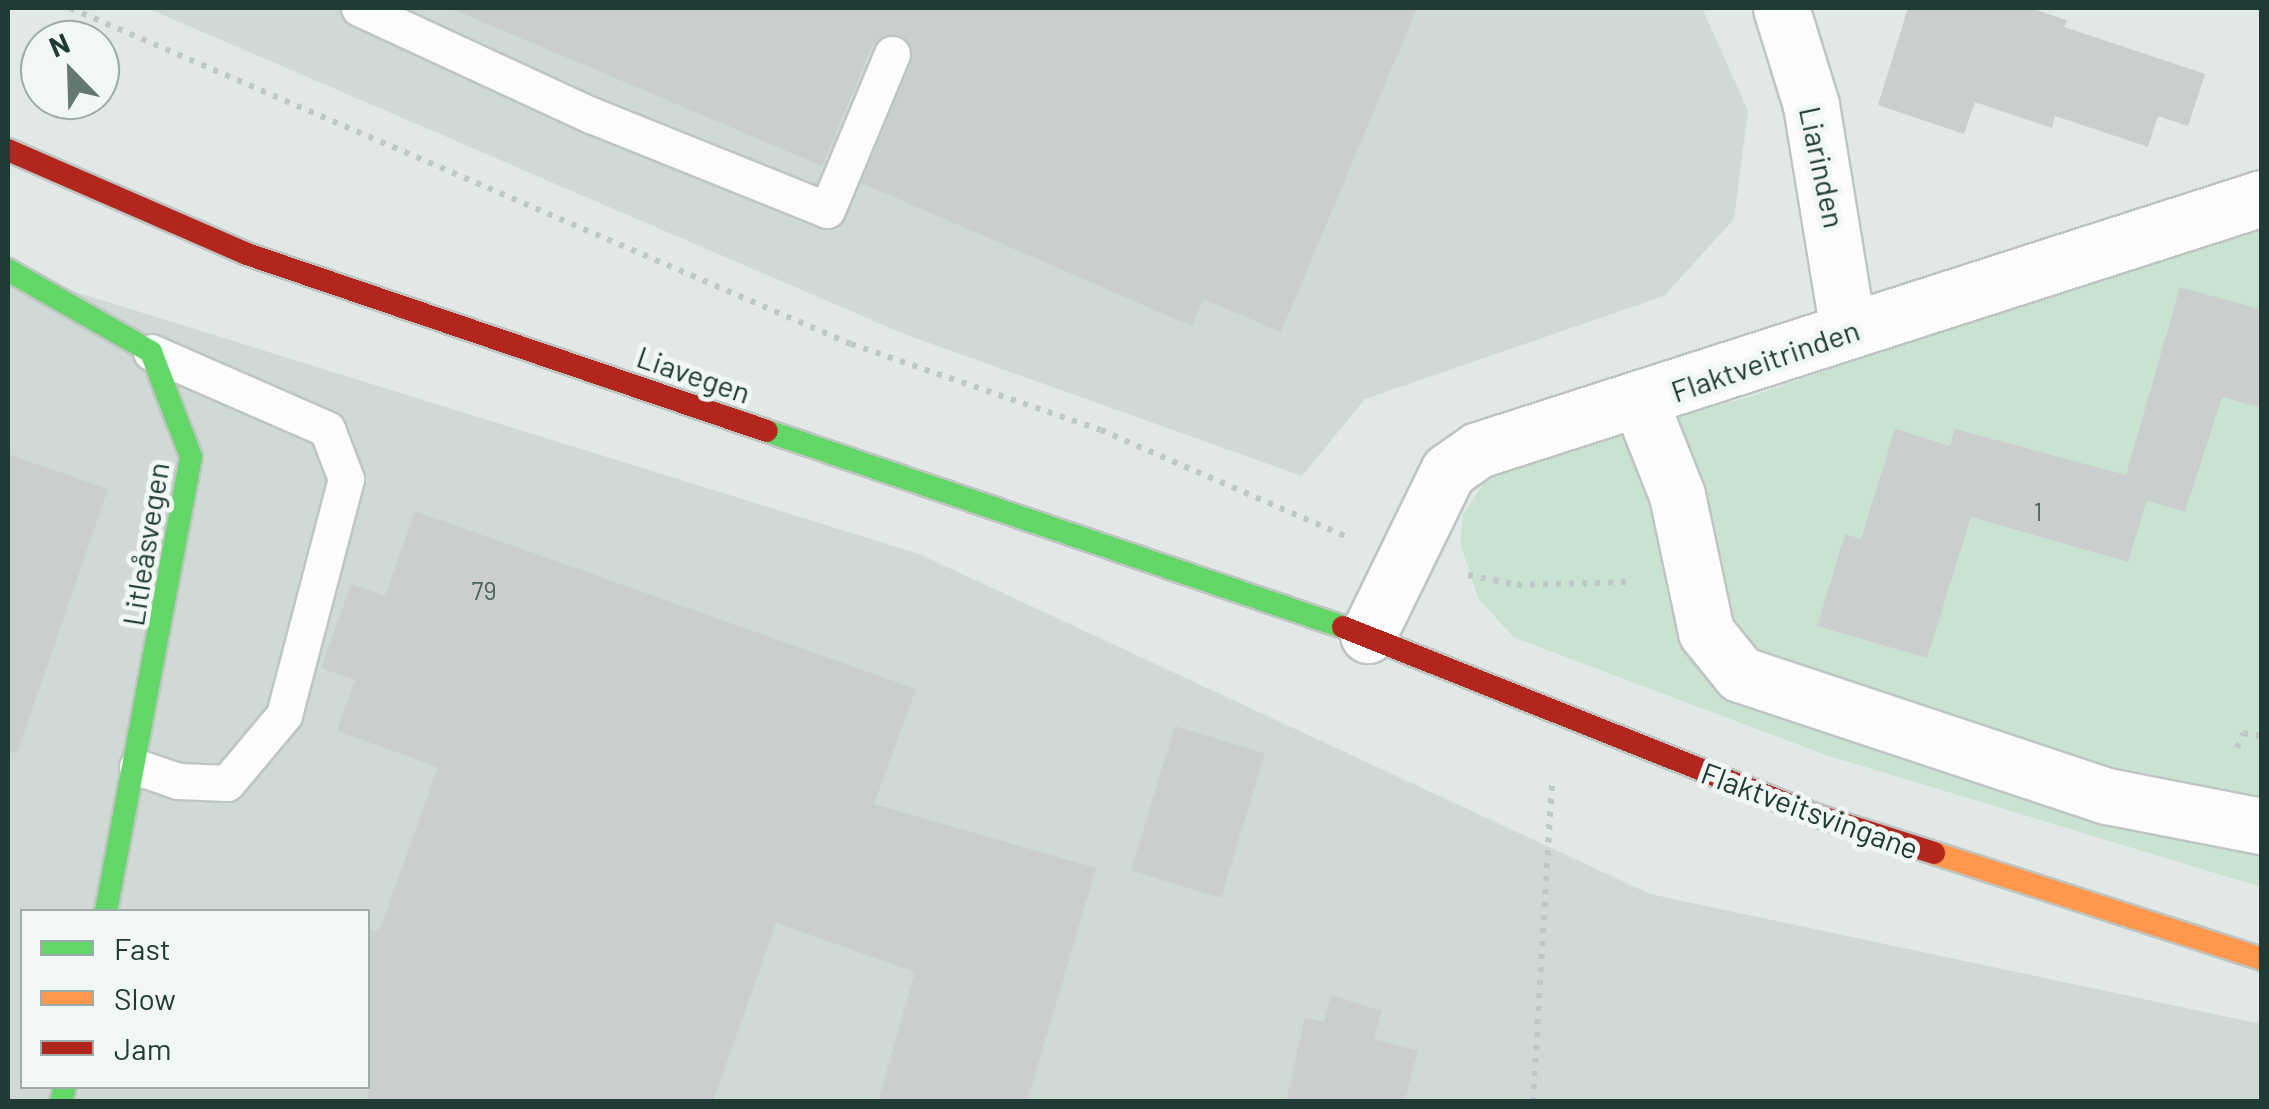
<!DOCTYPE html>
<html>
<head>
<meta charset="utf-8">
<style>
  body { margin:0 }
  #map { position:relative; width:2269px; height:1109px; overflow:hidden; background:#e2e8e5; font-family:Barlow,sans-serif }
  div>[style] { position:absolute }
  .built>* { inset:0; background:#cfdad5 }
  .green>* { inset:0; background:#cae2d2 }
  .building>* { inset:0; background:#cacfcd; transform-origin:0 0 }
  .path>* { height:6px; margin-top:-3px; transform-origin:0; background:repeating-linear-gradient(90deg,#bfc8c6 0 5px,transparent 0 13px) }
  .roads { filter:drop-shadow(2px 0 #bfc5c2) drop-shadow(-2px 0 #bfc5c2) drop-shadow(0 2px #bfc5c2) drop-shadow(0 -2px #bfc5c2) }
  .lane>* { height:35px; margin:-17.5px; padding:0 17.5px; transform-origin:17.5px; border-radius:17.5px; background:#fbfcfb }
  .street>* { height:55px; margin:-27.5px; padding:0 27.5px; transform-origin:27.5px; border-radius:27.5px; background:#fbfcfb }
  .fast>* { height:22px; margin:-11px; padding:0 11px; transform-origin:11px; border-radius:11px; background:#63d668 }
  .slow>* { height:22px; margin:-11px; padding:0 11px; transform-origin:11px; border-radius:11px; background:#ff974d }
  .jam>* { height:22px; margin:-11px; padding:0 11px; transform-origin:11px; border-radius:11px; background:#b3261e }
  span { translate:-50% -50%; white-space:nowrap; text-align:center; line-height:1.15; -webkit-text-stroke:10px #f0f7f4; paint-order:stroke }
  .number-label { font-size:25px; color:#4b615c }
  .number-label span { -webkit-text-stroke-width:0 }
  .street-label { font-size:30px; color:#203b35 }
  .frame { position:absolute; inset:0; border:10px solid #203b35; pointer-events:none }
  .legend { position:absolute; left:20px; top:909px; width:350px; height:180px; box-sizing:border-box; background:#f0f7f4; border:2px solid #9daca8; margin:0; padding:12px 18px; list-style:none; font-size:30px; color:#203b35 }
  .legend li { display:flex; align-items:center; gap:20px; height:50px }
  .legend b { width:50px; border:2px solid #9daca8 }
  .north { position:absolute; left:20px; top:20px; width:100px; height:100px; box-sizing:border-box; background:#f0f7f4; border:2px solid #9daca8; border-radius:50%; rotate:337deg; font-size:28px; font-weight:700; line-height:40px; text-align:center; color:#203b35 }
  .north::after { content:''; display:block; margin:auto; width:35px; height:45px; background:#647873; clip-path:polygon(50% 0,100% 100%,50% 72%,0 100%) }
</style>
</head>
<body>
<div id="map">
  <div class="built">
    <i style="clip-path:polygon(147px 8px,1702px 8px,1748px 111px,1734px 219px,1664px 296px,1365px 399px,1302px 476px,904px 334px)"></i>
    <i style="clip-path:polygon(evenodd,8px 271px,919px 554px,1650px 894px,2261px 1024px,2261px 1101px,8px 1101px,8px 271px,22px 912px,368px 912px,368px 1086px,22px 1086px,22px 912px)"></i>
  </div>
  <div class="green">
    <i style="clip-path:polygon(2261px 220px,2261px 887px,1826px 755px,1513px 637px,1478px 598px,1460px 543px,1463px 515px,1494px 467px,1752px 396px)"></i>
  </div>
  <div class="building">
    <i style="clip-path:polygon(450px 8px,1417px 8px,1281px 332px,1203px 299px,1192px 326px,861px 183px,912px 61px,899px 34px,872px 46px,822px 166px)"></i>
    <i style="clip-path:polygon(1908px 8px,2030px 8px,2067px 20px,2064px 27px,2205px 74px,2188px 126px,2158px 116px,2148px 147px,2055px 116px,2052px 128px,1975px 102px,1964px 134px,1878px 105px)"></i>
    <i style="clip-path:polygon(2180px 287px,2262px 310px,2262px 408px,2222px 397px,2185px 512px,2147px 500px,2128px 562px,1971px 517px,1927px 658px,1817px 626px,1845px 534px,1861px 539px,1895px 429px,1950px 446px,1955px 429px,2126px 475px)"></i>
    <i style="clip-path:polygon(8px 454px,108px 489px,17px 753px,8px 752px)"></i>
    <i style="clip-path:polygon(415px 511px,916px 689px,874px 804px,1096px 868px,1027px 1102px,878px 1102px,915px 972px,776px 923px,713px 1102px,368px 1102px,368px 928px,379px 932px,438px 767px,337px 731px,355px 680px,321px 668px,351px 584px,385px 596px)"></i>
    <i style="left:1175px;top:726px;width:94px;height:151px;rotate:17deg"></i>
    <i style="clip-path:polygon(1331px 995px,1382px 1011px,1374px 1039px,1418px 1051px,1404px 1102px,1286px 1102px,1305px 1017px,1324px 1022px)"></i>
  </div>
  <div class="path">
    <i style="left:70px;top:8px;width:850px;rotate:23.28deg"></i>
    <i style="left:851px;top:344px;width:264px;rotate:19deg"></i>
    <i style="left:1101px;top:430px;width:268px;rotate:23.5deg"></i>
    <i style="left:1468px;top:575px;width:50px;rotate:11.5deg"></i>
    <i style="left:1517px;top:585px;width:113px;rotate:-1.5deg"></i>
    <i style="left:2237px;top:748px;width:16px;rotate:-68deg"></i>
    <i style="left:2243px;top:733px;width:19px;rotate:9deg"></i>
    <i style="left:1533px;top:1102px;width:325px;rotate:-86.6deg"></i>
  </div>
  <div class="roads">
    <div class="lane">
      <i style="left:359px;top:8px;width:255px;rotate:24.8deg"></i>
      <i style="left:591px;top:115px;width:254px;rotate:21.9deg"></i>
      <i style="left:827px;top:210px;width:169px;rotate:-67.4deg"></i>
      <i style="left:137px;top:767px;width:43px;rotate:18.9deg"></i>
      <i style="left:178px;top:781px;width:49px;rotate:2.3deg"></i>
      <i style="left:227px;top:783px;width:89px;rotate:-50deg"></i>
      <i style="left:284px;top:715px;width:244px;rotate:-75.3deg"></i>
      <i style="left:346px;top:479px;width:53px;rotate:-110.8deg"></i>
      <i style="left:327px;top:429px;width:192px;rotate:-156.4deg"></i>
    </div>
    <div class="street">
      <i style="left:1781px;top:8px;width:102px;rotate:72.8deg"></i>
      <i style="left:1811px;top:105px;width:228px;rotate:80.7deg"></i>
      <i style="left:1641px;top:404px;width:98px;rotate:68.4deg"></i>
      <i style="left:1677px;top:495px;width:140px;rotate:78deg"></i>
      <i style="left:1706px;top:632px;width:54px;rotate:51deg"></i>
      <i style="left:1740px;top:674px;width:387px;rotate:18.4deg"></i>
      <i style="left:2107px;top:796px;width:158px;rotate:11deg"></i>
      <i style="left:1368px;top:635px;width:182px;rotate:-64deg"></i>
      <i style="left:1448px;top:471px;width:37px;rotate:-35deg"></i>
      <i style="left:1478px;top:450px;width:824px;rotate:-17.82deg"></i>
    </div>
    <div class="fast">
      <i style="left:8px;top:270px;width:165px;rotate:29.8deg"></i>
      <i style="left:151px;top:352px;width:112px;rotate:69.1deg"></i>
      <i style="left:191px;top:457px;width:463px;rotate:100.6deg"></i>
      <i style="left:767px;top:431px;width:608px;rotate:18.79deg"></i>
      <i style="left:61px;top:1102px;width:16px;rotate:-76deg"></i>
    </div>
    <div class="slow">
      <i style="left:1934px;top:853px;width:345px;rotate:17.9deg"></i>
    </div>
    <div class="jam">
      <i style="left:8px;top:150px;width:261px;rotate:23.5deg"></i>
      <i style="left:247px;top:254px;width:549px;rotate:18.8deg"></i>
      <i style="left:1343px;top:627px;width:508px;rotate:21.72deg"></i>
      <i style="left:1815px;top:815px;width:125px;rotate:17.7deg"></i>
    </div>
  </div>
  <div class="number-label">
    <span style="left:2038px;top:511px">1</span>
    <span style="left:484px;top:590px">79</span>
  </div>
  <div class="street-label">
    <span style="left:1823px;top:167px;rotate:78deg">Liarinden</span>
    <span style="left:1765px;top:360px;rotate:-19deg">Flaktveitrinden</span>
    <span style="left:694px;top:374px;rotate:19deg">Liavegen</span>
    <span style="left:145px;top:544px;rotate:-81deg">Litleåsvegen</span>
    <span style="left:1810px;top:810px;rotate:20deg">Flaktveitsvingane</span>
  </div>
  <div class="frame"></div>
  <ul class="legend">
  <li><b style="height:12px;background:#63d668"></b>Fast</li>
  <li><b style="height:12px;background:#ff974d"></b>Slow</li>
  <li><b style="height:12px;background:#b3261e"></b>Jam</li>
  </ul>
  <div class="north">N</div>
</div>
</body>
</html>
